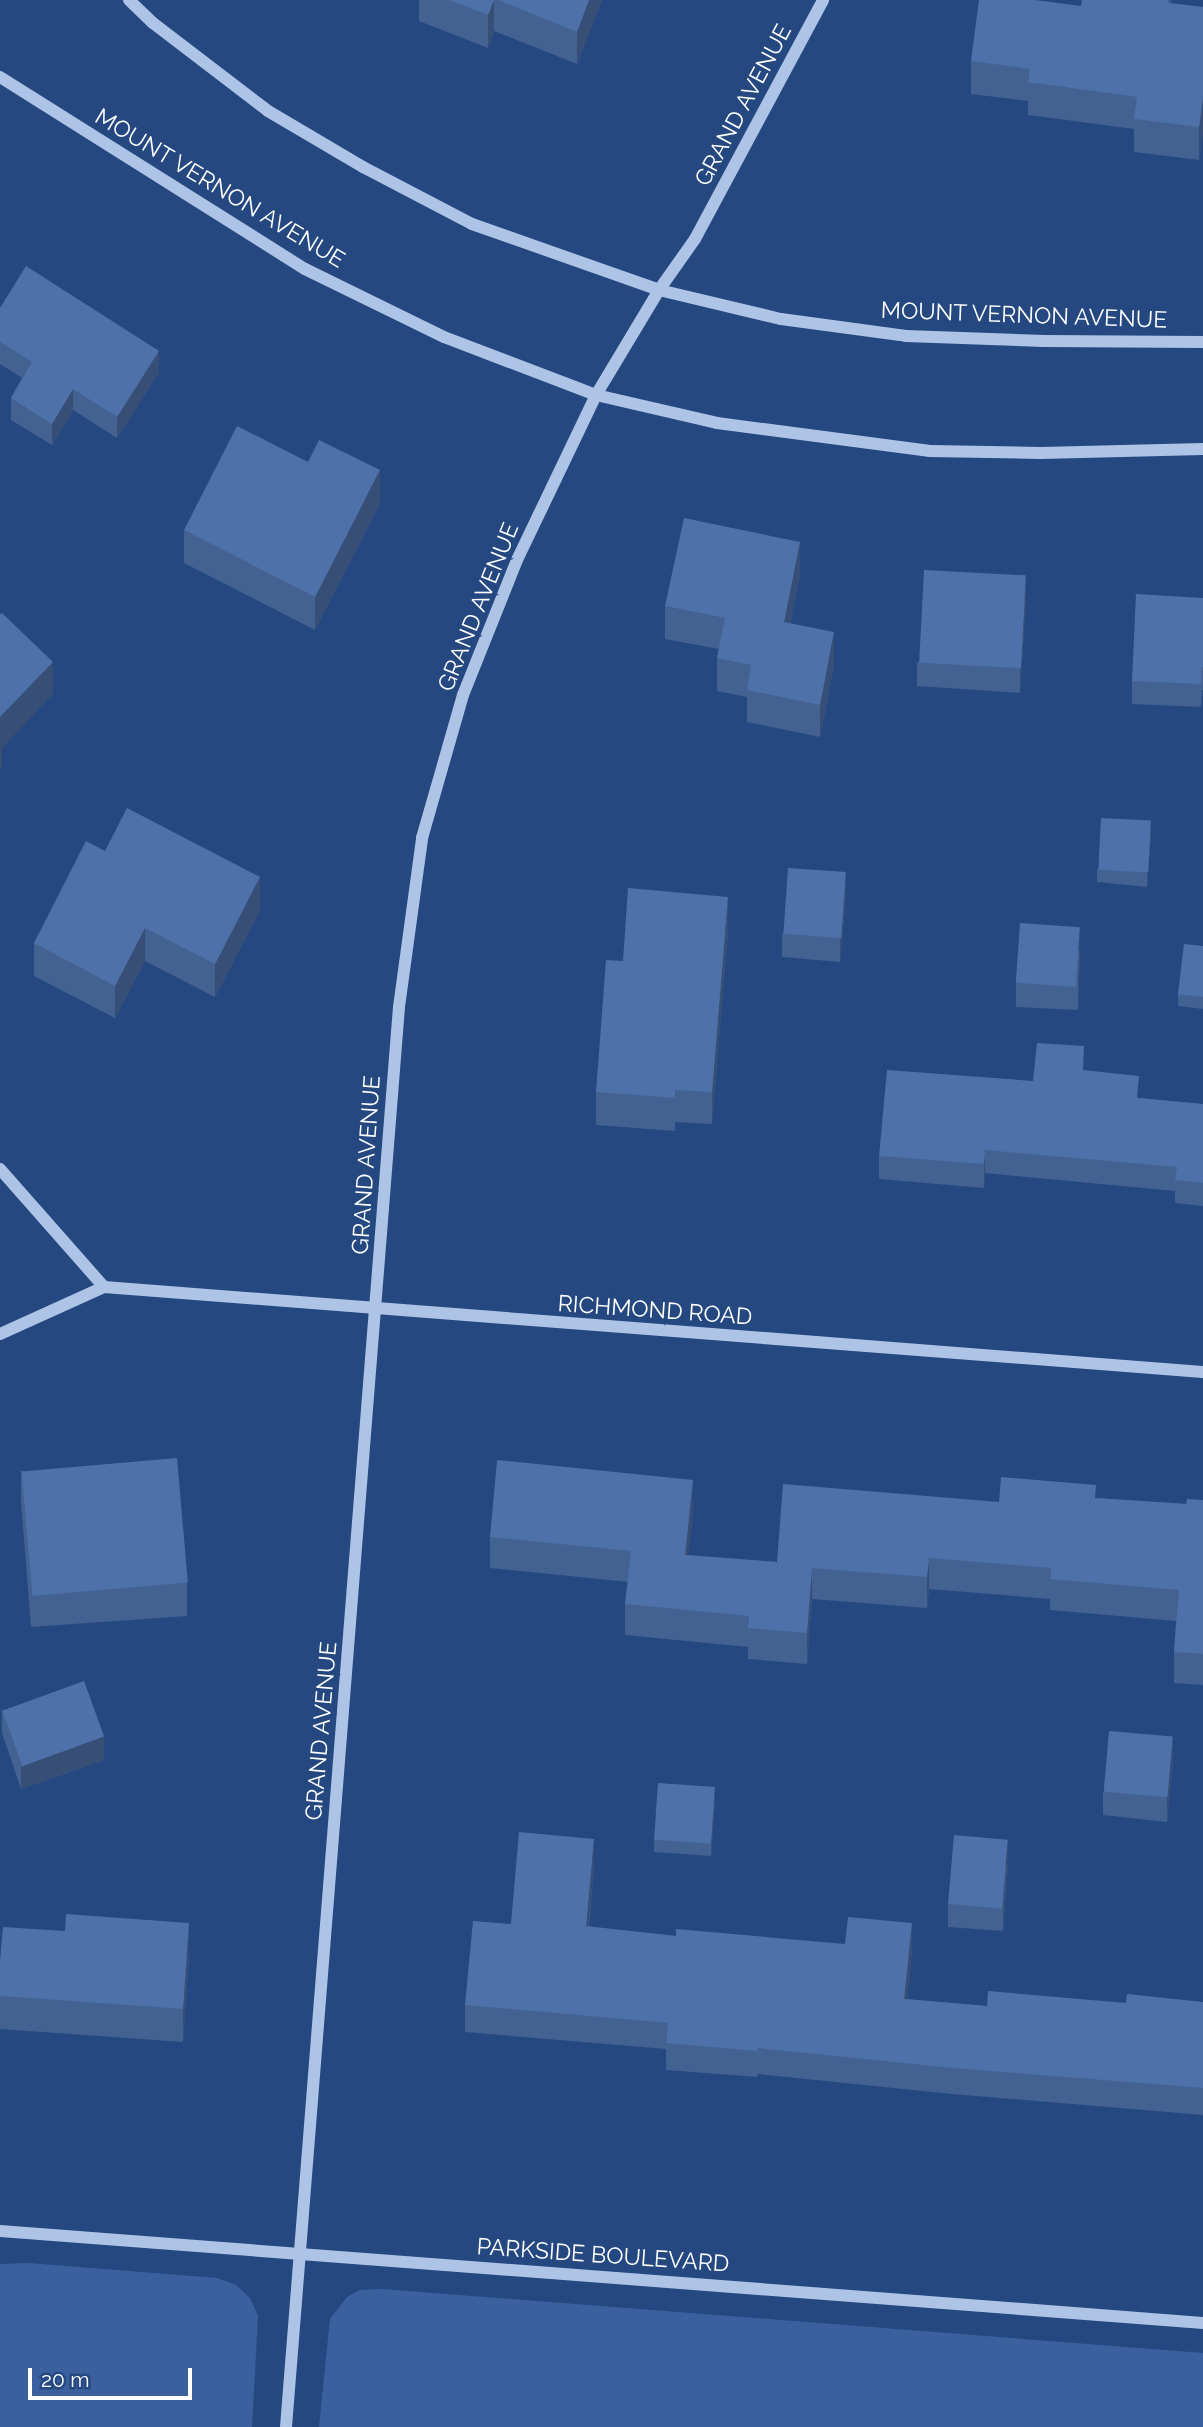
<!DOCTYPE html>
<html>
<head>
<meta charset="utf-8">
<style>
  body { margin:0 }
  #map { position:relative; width:1203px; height:2427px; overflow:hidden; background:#264880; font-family:Raleway,sans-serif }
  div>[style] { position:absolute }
  .green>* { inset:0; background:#3a619e }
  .minor>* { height:12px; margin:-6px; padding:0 6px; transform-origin:6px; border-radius:6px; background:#adc4e6 }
  .wall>* { inset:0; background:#436191 }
  .shaded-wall>* { inset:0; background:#374f76 }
  .building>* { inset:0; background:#4e71a9; transform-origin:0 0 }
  span { translate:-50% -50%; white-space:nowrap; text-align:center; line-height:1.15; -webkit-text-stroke:7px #264880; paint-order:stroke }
  .street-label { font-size:23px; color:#fff }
  .scale { position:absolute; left:28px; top:2368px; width:164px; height:32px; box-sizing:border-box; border:4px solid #fff; border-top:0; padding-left:9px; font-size:21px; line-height:24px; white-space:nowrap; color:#fff; -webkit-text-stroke:5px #264880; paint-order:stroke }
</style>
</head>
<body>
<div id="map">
  <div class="green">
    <i style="clip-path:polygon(28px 2263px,217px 2278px,236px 2285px,250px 2298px,258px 2316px,252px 2427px,0 2427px,0 2264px)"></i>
    <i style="clip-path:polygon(382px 2289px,1203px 2353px,1203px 2427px,319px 2427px,330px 2319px,347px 2297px,360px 2290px)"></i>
  </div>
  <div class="minor">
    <i style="left:129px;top:0;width:33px;rotate:44deg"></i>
    <i style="left:153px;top:23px;width:145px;rotate:37.4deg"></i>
    <i style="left:268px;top:111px;width:110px;rotate:30.5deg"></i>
    <i style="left:363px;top:167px;width:123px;rotate:27.6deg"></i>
    <i style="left:472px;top:224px;width:198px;rotate:19.4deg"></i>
    <i style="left:659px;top:290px;width:125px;rotate:13.4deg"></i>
    <i style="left:781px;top:319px;width:126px;rotate:7.7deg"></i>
    <i style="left:906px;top:336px;width:138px;rotate:2.1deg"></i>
    <i style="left:1044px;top:341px;width:159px;rotate:0.4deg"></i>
    <i style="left:0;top:77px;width:360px;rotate:32.2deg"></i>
    <i style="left:305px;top:269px;width:155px;rotate:26.1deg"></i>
    <i style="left:444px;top:337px;width:163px;rotate:20.9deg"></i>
    <i style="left:596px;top:395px;width:124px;rotate:13deg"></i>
    <i style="left:717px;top:423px;width:215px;rotate:7.5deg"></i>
    <i style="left:930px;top:451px;width:111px;rotate:1deg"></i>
    <i style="left:1041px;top:453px;width:162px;rotate:-1.4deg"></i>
    <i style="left:0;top:1169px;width:157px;rotate:48.6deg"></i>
    <i style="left:104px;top:1287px;width:1102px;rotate:4.42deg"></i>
    <i style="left:0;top:1334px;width:114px;rotate:-24.3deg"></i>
    <i style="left:0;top:2231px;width:1207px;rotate:4.37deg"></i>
    <i style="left:286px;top:2427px;width:1424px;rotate:-85.45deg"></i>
    <i style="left:399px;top:1007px;width:171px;rotate:-82.2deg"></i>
    <i style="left:422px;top:838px;width:149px;rotate:-74deg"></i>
    <i style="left:463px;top:695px;width:145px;rotate:-68.2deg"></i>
    <i style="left:517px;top:560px;width:183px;rotate:-64.4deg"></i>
    <i style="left:596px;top:395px;width:122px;rotate:-59deg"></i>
    <i style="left:659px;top:290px;width:62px;rotate:-54.8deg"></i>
    <i style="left:695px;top:239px;width:271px;rotate:-61.8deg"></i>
  </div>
  <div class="wall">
    <i style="clip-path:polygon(419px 0,602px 0,577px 64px,494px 31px,488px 48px,419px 21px)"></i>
    <i style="clip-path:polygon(1171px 0,1171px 3px,1203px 7px,1203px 131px,1199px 160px,1134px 152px,1134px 129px,1028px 115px,1028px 101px,971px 94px,971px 61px,1081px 6px)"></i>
    <i style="clip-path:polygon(0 308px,159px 372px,117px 438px,73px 410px,52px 445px,11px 420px,11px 398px,22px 378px,0 364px)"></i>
    <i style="clip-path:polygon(380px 503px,315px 630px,184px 563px,184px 530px)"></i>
    <i style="clip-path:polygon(800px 574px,790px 624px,834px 665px,820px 737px,747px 722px,747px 697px,717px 691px,717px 658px,719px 649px,665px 639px,665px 606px)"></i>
    <i style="clip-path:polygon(1203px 598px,1203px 690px,1202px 690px,1201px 707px,1132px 704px,1132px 681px)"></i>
    <i style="clip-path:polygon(1026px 599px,1020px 693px,917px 686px,917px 663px)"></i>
    <i style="clip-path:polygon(1151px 834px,1147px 887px,1097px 882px,1097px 870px)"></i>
    <i style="clip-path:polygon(105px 851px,260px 910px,215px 997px,145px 961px,115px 1018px,34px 976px,34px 943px)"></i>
    <i style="clip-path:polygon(846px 895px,840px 962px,782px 957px,782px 934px)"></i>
    <i style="clip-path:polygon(728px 929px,712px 1124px,675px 1122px,675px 1131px,596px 1125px,596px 1092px,623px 961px)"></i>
    <i style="clip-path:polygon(1203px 946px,1203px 1009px,1178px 1006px,1178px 994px)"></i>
    <i style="clip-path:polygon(1080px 950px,1078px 1010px,1016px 1007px,1016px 983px)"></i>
    <i style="clip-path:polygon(1084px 1071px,1139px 1098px,1203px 1104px,1203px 1206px,1175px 1203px,1175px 1191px,985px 1173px,984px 1188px,879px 1179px,879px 1156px,1033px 1081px)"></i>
    <i style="clip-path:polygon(21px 1470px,187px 1583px,187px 1616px,31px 1627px,21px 1502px)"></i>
    <i style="clip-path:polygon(1096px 1498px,1186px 1504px,1203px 1500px,1203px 1685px,1174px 1683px,1174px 1652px,1176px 1621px,1050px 1610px,1050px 1599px,929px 1589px,927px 1608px,812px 1599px,807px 1664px,748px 1659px,748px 1647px,625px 1635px,625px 1604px,628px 1582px,490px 1568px,490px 1537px,693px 1511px,688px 1555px,777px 1562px,999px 1502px)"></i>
    <i style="clip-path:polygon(2px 1710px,104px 1760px,21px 1789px,2px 1733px)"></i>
    <i style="clip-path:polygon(1173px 1760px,1167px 1822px,1103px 1815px,1103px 1792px)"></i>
    <i style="clip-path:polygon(715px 1799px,711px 1856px,654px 1852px,654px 1840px)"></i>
    <i style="clip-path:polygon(1008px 1863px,1003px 1931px,948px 1927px,948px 1904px)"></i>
    <i style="clip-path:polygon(594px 1865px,589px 1927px,676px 1936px,912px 1950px,907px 1999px,987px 2006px,1203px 2002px,1203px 2115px,952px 2094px,758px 2074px,757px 2077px,666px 2070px,666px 2049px,465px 2032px,465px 2005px,511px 1924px)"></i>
    <i style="clip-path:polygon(189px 1956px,183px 2042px,0 2029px,0 1961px)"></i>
  </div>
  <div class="shaded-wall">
    <i style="clip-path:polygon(494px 0,494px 31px,488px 48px,488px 15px)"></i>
    <i style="clip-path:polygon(589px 0,602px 0,577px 64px,577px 32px)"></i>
    <i style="clip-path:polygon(1203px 98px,1203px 131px,1199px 160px,1199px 127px)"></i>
    <i style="clip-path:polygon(159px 351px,159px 372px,117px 438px,117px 417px)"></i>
    <i style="clip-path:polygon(73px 389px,73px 410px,52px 445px,52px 424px)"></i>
    <i style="clip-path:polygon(380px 470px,380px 503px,315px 630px,315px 597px)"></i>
    <i style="clip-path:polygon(800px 542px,800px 574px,784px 655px,784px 622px)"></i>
    <i style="clip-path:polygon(1026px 576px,1026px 599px,1020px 693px,1020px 670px)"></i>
    <i style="clip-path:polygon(834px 632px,834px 665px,820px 737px,820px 705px)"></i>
    <i style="clip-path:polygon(53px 662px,53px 694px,2px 748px,2px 768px,0 770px,0 717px)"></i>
    <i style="clip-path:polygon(1151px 821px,1151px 834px,1147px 887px,1147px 875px)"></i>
    <i style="clip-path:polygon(846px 872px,846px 895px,840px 962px,840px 939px)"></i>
    <i style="clip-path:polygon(260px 877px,260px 910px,215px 997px,215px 964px)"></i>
    <i style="clip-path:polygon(728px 897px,728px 929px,712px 1124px,712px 1092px)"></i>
    <i style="clip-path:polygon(1080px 927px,1080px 950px,1078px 1010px,1078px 986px)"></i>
    <i style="clip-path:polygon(145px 928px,145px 961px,115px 1018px,115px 986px)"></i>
    <i style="clip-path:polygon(985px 1150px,985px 1173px,984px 1188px,984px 1164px)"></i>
    <i style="clip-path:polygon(693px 1480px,693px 1511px,685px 1586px,685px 1555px)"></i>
    <i style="clip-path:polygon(929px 1558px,929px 1589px,927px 1608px,927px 1577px)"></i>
    <i style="clip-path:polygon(812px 1568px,812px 1599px,807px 1664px,807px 1633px)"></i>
    <i style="clip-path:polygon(104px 1737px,104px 1760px,21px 1789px,21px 1766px)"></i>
    <i style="clip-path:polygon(1173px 1737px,1173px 1760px,1167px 1822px,1167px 1798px)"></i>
    <i style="clip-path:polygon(715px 1787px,715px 1799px,711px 1856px,711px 1844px)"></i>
    <i style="clip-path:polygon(594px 1839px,594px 1865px,586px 1953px,586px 1926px)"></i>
    <i style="clip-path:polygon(1008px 1840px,1008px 1863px,1003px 1931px,1003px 1908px)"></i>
    <i style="clip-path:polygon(189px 1923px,189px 1956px,183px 2042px,183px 2009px)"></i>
    <i style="clip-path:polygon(912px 1923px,912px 1950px,904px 2026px,904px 1999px)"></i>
  </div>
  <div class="building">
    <i style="clip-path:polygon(449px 0,494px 0,488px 15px)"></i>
    <i style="clip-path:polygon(498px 0,589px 0,577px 32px)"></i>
    <i style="clip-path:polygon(979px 0,1035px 0,1081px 6px,1082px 0,1168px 0,1168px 3px,1203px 7px,1203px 98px,1199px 127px,1134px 119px,1137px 97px,1028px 82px,1030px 69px,971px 61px)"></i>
    <i style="clip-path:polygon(26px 266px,159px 351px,117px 417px,73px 389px,52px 424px,11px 398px,32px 362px,0 342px,0 308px)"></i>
    <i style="clip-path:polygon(237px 426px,308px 462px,319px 440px,380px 470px,315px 597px,184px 530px)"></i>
    <i style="clip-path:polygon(684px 518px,800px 542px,784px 622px,834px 632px,820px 705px,747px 690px,751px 665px,717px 658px,725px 618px,665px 606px)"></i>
    <i style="left:924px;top:570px;width:102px;height:93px;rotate:3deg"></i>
    <i style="clip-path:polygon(1136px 594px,1203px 598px,1203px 667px,1202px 667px,1201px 684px,1132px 681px)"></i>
    <i style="clip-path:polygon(2px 613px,53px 662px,0 717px,0 614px)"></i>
    <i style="clip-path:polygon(127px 808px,260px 877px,215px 964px,145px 928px,115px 986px,34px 943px,86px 841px,105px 851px)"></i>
    <i style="left:1101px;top:818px;width:50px;height:52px;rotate:3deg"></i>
    <i style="left:788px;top:868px;width:58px;height:66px;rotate:4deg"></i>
    <i style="clip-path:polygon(628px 888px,728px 897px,712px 1092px,675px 1090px,675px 1098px,596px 1092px,606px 960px,623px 961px)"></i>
    <i style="left:1020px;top:923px;width:60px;height:60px;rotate:4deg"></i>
    <i style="clip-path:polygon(1184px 944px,1203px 946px,1203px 997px,1178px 994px)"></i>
    <i style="clip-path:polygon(1037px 1043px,1084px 1046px,1083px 1070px,1139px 1076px,1137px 1098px,1203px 1104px,1203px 1183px,1175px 1180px,1177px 1167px,985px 1150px,984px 1164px,879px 1156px,887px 1070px,1033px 1081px)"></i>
    <i style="left:177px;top:1458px;width:125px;height:156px;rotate:85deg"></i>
    <i style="clip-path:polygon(497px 1460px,693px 1480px,685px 1555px,777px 1562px,783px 1484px,999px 1502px,1001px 1477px,1096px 1485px,1095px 1498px,1186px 1504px,1187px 1499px,1203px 1500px,1203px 1654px,1174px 1652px,1179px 1590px,1050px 1579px,1051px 1568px,929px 1558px,927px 1577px,812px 1568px,807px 1633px,748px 1628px,749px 1616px,625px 1604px,631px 1551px,490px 1537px)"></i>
    <i style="left:84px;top:1681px;width:59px;height:87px;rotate:70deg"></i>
    <i style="left:1109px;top:1731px;width:64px;height:61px;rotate:5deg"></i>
    <i style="left:658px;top:1783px;width:57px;height:57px;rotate:4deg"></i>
    <i style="clip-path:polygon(519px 1832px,594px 1839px,586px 1926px,676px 1936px,676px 1929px,845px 1944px,848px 1917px,912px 1923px,904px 1999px,987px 2006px,988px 1991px,1126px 2003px,1127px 1994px,1203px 2002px,1203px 2088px,952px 2068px,758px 2048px,757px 2051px,666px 2043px,668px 2023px,465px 2005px,473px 1921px,511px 1924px)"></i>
    <i style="left:954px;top:1835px;width:54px;height:69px;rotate:5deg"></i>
    <i style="clip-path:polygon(66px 1914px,189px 1923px,183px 2009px,0 1996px,0 1961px,3px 1927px,65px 1931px)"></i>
  </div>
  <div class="street-label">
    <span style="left:743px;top:105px;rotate:-62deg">GRAND AVENUE</span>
    <span style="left:220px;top:188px;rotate:31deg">MOUNT VERNON AVENUE</span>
    <span style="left:1024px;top:315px;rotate:2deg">MOUNT VERNON AVENUE</span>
    <span style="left:478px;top:607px;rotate:-68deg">GRAND AVENUE</span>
    <span style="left:366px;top:1165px;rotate:-86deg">GRAND AVENUE</span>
    <span style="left:655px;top:1310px;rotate:4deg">RICHMOND ROAD</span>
    <span style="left:321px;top:1731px;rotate:-85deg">GRAND AVENUE</span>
    <span style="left:603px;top:2255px;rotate:4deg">PARKSIDE BOULEVARD</span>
  </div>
  <div class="scale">20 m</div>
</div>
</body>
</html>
